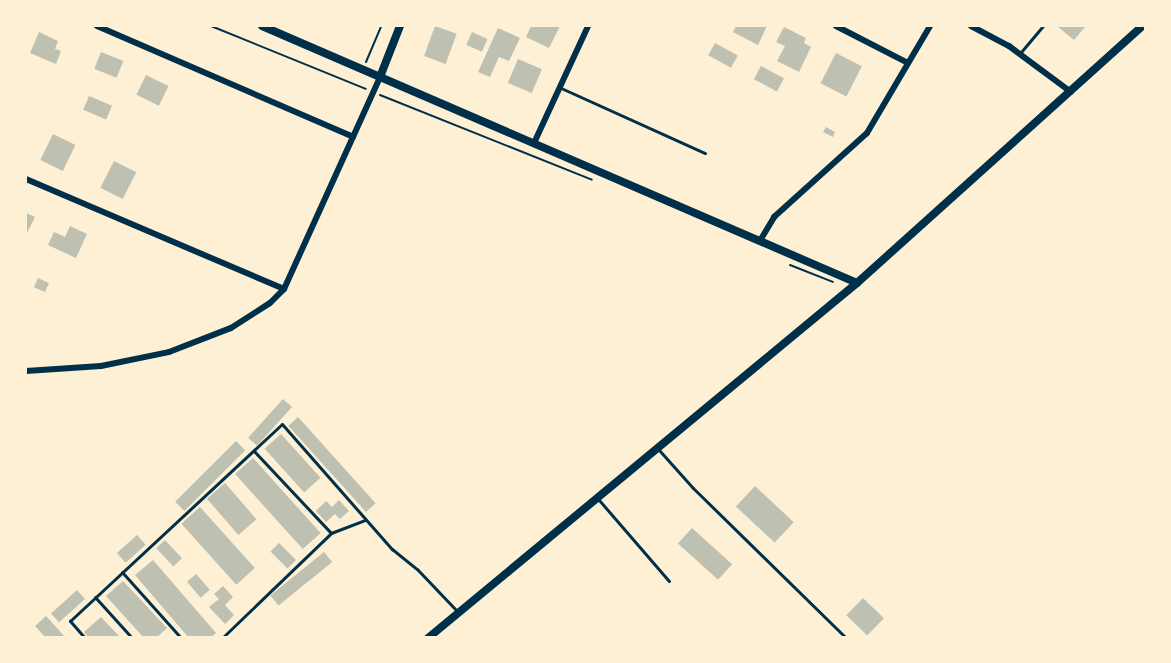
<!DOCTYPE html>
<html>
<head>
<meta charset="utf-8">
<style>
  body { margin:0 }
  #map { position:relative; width:1171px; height:663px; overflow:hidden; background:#fdf0d5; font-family:"Noto Sans",sans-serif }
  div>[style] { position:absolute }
  .building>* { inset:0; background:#bec0b2; transform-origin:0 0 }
  .path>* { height:2px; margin:-1px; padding:0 1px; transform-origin:1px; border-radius:1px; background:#003049 }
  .service>* { height:3px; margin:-1.5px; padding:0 1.5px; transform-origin:1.5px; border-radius:1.5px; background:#003049 }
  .minor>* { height:6px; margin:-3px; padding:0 3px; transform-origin:3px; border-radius:3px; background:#003049 }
  .tertiary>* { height:8px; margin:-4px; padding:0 4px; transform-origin:4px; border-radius:4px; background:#003049 }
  span { translate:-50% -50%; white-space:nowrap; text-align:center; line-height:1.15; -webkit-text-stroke:6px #fdf0d5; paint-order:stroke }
  .frame { position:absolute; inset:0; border:27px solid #fdf0d5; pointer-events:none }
</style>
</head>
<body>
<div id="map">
  <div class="building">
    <i style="left:435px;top:26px;width:23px;height:32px;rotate:20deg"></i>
    <i style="clip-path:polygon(531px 26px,560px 26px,549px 48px,526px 37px)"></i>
    <i style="clip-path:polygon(736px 26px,767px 26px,758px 45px,733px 32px)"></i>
    <i style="clip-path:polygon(1057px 26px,1086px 26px,1074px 40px)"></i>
    <i style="clip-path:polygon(784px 27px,806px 38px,804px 43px,811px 47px,799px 72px,777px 61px,785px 46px,776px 42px)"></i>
    <i style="clip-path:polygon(498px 28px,520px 38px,509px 61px,499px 57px,490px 77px,478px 72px)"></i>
    <i style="clip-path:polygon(39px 32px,58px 41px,55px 49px,61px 51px,56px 64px,30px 53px)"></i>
    <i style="left:472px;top:32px;width:17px;height:14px;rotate:24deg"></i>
    <i style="left:715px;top:43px;width:26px;height:14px;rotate:29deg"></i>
    <i style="left:101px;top:52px;width:24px;height:18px;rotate:22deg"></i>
    <i style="left:836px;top:53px;width:29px;height:34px;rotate:27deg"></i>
    <i style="left:518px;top:59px;width:26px;height:26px;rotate:23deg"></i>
    <i style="left:761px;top:66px;width:26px;height:15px;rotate:28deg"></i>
    <i style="left:146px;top:75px;width:25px;height:22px;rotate:26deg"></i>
    <i style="left:89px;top:96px;width:25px;height:15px;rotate:23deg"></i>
    <i style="clip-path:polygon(826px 127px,835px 132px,833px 137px,823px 132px)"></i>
    <i style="left:53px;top:134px;width:25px;height:29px;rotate:26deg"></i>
    <i style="left:114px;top:161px;width:25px;height:30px;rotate:27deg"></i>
    <i style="clip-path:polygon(26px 213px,35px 217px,27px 233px,26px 232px)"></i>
    <i style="clip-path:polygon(70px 226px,87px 234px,76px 258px,48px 245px,54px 232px,65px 237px)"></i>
    <i style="left:38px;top:278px;width:12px;height:10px;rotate:24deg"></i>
    <i style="left:283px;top:399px;width:12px;height:52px;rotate:42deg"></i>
    <i style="left:298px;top:417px;width:116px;height:13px;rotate:48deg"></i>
    <i style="left:281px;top:434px;width:59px;height:22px;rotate:48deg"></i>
    <i style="left:236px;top:441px;width:13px;height:86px;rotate:45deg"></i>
    <i style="left:253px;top:458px;width:101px;height:24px;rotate:48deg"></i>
    <i style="left:225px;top:483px;width:48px;height:24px;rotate:49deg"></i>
    <i style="left:755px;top:486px;width:53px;height:28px;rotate:43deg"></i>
    <i style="clip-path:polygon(339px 500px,349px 511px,340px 519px,335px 514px,326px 522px,316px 511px,326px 501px,332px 507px)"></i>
    <i style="left:200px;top:507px;width:82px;height:25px;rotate:48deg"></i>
    <i style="left:692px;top:528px;width:54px;height:21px;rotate:42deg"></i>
    <i style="left:137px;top:535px;width:13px;height:27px;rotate:48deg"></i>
    <i style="left:165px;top:540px;width:25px;height:12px;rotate:47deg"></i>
    <i style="left:279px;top:543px;width:24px;height:12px;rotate:45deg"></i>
    <i style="left:324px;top:552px;width:13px;height:69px;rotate:51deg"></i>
    <i style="clip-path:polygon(153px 560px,216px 633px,210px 638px,189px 638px,135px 575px)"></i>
    <i style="left:196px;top:574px;width:21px;height:12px;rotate:49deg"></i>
    <i style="clip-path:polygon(123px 581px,167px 628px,156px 638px,144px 638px,106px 596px)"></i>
    <i style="clip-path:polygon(223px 586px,233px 597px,225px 605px,234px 615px,225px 624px,209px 607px,219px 599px,214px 594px)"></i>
    <i style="left:77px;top:590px;width:12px;height:35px;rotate:48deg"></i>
    <i style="left:863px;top:598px;width:29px;height:24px;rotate:44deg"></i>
    <i style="clip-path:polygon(46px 616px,66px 638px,46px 638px,35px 626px)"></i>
    <i style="clip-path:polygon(101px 617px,121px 638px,89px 638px,84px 632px)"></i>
  </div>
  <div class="path">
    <i style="left:211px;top:26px;width:167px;rotate:22.1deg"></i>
    <i style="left:366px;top:62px;width:39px;rotate:-67deg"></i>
    <i style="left:380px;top:95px;width:228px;rotate:21.8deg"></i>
    <i style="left:790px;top:265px;width:46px;rotate:21.6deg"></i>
  </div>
  <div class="service">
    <i style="left:1021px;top:52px;width:34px;rotate:-50deg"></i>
    <i style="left:561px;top:88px;width:158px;rotate:24.3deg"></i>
    <i style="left:659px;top:450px;width:51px;rotate:48.2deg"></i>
    <i style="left:693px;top:488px;width:214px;rotate:44.4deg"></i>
    <i style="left:254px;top:451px;width:112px;rotate:46.8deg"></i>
    <i style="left:331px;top:533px;width:36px;rotate:-21deg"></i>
    <i style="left:599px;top:500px;width:107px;rotate:49.2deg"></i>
    <i style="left:122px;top:572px;width:89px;rotate:48.2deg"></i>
    <i style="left:95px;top:597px;width:55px;rotate:47.9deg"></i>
    <i style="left:85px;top:638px;width:23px;rotate:-131deg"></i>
    <i style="left:70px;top:621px;width:289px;rotate:-42.9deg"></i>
    <i style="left:282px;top:424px;width:167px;rotate:48.7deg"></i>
    <i style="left:392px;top:549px;width:32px;rotate:39deg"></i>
    <i style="left:417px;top:569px;width:59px;rotate:46.4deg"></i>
    <i style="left:222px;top:638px;width:151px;rotate:-43.9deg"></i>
  </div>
  <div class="minor">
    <i style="left:97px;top:26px;width:279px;rotate:23.4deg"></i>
    <i style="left:836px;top:26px;width:79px;rotate:27.2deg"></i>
    <i style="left:971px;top:26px;width:43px;rotate:27.8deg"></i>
    <i style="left:1009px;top:46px;width:77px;rotate:36.6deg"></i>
    <i style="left:534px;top:143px;width:129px;rotate:-65.2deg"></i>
    <i style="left:26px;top:179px;width:280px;rotate:23.1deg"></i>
    <i style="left:761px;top:239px;width:26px;rotate:-59deg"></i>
    <i style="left:774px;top:217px;width:125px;rotate:-42.1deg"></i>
    <i style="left:867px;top:133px;width:124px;rotate:-59.5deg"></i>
    <i style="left:26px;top:371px;width:75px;rotate:-3.8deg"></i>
    <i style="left:101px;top:366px;width:69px;rotate:-11.6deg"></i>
    <i style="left:169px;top:352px;width:66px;rotate:-21.2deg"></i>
    <i style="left:231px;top:328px;width:46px;rotate:-32.7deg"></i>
    <i style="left:270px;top:303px;width:20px;rotate:-45deg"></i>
    <i style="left:284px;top:289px;width:233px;rotate:-65.6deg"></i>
  </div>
  <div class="tertiary">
    <i style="left:262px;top:26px;width:648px;rotate:23.36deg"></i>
    <i style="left:380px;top:77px;width:55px;rotate:-68.6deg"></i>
    <i style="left:428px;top:638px;width:557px;rotate:-39.61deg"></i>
    <i style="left:857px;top:283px;width:384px;rotate:-42deg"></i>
  </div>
  <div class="frame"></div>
</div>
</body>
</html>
